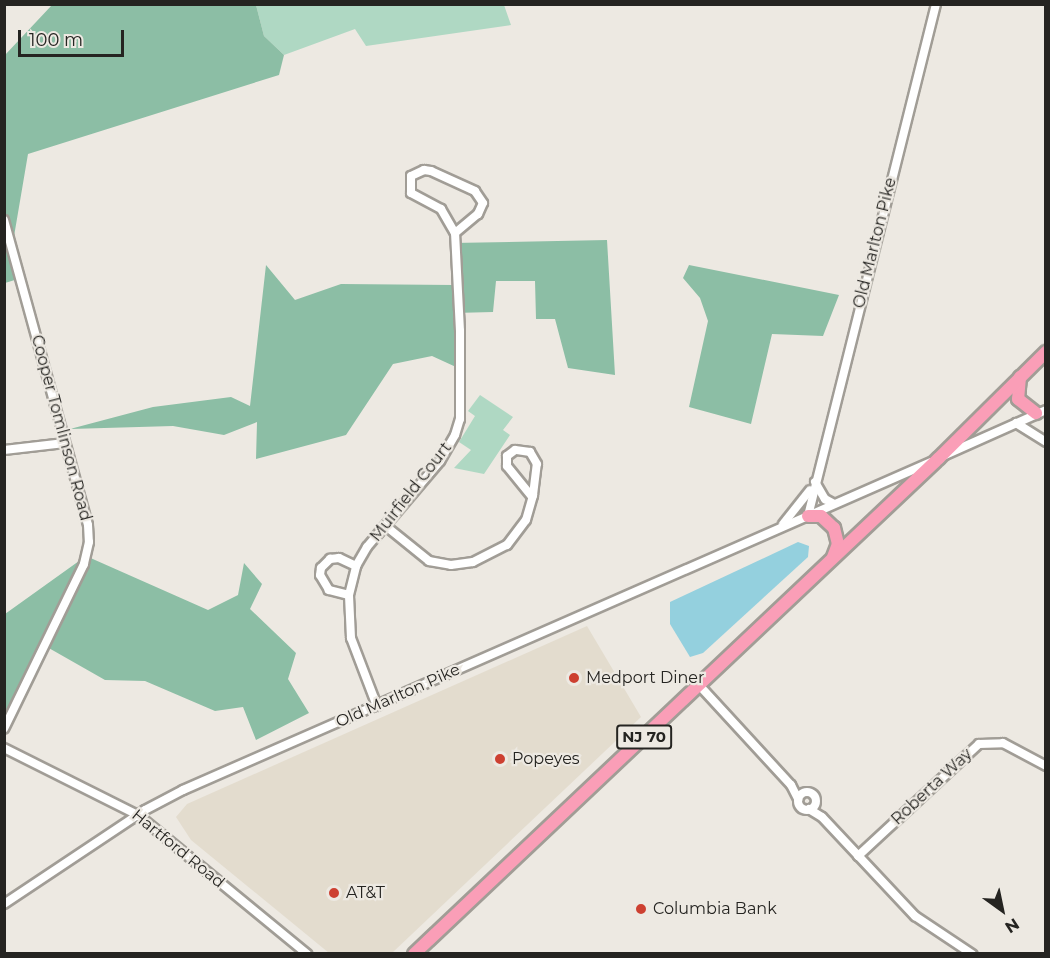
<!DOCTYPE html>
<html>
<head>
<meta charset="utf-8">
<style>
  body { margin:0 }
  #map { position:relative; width:1050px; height:958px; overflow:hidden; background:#ede9e2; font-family:Montserrat,sans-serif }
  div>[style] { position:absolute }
  .built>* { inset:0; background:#e3dcce }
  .green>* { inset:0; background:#afd8c3 }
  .forest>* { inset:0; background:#8cbea5 }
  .water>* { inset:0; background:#94d0de }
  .roads { filter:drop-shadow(2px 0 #a19d96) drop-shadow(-2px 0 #a19d96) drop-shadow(0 2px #a19d96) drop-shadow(0 -2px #a19d96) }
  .minor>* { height:8px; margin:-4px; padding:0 4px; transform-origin:4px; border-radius:4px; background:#fff }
  .minor>.ring { margin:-4px; padding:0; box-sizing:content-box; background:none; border:8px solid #fff; border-radius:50% }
  .highway>* { height:12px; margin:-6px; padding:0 6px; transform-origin:6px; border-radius:6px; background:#fa9eb7 }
  .dots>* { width:16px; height:16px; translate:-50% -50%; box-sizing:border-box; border:3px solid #ede9e2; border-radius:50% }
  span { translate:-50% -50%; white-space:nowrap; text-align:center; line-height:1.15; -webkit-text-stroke:4.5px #ede9e2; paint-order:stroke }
  .shield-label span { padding:2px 4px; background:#ede9e2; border:2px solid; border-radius:4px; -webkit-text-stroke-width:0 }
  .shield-label { font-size:15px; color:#252421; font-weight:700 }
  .street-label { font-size:16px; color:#252421 }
  .poi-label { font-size:16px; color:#252421 }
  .left { translate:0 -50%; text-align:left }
  .frame { position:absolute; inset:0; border:6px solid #252421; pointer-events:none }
  .north { position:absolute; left:972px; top:880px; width:60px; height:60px; -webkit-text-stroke:4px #ede9e2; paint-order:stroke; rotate:147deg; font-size:16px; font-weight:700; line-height:24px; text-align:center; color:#252421 }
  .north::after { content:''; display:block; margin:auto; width:21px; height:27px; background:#252421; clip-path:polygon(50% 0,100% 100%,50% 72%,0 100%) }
  .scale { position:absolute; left:18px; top:30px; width:106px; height:27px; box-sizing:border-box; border:3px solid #252421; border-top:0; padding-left:8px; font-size:18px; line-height:21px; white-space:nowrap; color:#252421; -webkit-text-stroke:4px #ede9e2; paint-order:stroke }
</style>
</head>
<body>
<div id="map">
  <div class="built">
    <i style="clip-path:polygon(587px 626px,641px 717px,392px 953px,329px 953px,191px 840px,176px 817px,187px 804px)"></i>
  </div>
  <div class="green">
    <i style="clip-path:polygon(256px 5px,504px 5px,511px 25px,366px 46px,355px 29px,284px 55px,264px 36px)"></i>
    <i style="clip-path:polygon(480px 395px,513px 417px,503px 430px,510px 435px,484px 474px,454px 468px,471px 450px,459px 442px,475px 416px,468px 411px)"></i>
  </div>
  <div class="forest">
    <i style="clip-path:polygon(52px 5px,256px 5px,264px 36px,284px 55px,279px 75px,28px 154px,11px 254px,18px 279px,5px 283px,5px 55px)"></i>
    <i style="clip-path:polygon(607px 240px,615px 375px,568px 368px,555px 319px,536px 319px,535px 281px,496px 281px,493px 312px,454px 313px,456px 367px,432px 356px,393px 364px,346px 435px,256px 459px,257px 422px,224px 435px,173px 426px,70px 429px,153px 407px,231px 397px,250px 406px,266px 265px,295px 300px,341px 284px,453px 285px,452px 243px)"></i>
    <i style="clip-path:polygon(689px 265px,839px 295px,823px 336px,772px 334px,751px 424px,689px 407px,708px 321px,700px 298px,683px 278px)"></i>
    <i style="clip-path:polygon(86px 556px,208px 610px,238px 595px,244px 563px,262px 584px,250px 609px,296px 653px,288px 679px,309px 713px,256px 740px,243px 707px,215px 711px,145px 681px,105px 680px,47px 647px,5px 723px,5px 614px)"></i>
  </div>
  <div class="water">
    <i style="clip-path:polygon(798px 542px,809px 546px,808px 557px,703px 653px,690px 657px,670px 624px,670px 602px)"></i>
  </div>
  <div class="roads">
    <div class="minor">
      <i style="left:4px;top:220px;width:316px;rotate:74.6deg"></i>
      <i style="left:88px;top:525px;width:17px;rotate:87deg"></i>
      <i style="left:89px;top:542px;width:23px;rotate:103deg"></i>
      <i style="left:84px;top:564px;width:183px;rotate:115.9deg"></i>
      <i style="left:1016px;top:423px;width:36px;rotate:32deg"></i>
      <i style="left:4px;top:450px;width:61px;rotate:-6.5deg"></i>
      <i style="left:945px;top:455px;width:111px;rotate:-24deg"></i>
      <i style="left:815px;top:482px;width:20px;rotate:60deg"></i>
      <i style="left:825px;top:499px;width:10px;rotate:29deg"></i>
      <i style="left:808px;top:516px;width:528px;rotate:-75.96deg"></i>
      <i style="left:783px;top:524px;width:43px;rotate:-51.5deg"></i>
      <i style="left:387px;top:527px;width:54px;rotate:39deg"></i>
      <i style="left:429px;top:561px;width:22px;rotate:10deg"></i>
      <i style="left:451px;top:565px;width:22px;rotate:-8deg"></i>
      <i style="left:473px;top:562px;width:38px;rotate:-27deg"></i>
      <i style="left:507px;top:545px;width:31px;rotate:-53deg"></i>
      <i style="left:526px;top:520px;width:26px;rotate:-74deg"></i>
      <i style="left:533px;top:495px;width:31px;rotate:-83deg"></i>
      <i style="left:537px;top:464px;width:14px;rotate:-120deg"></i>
      <i style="left:530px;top:452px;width:15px;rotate:-172deg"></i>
      <i style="left:515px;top:450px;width:10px;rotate:143deg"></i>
      <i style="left:507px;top:456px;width:10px;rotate:90deg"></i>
      <i style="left:507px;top:466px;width:40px;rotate:51deg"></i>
      <i style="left:349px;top:595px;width:21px;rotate:-166deg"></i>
      <i style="left:329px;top:590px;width:17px;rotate:-121deg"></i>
      <i style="left:320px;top:575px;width:7px;rotate:-82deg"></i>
      <i style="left:321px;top:568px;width:13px;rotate:-45deg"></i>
      <i style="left:330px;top:559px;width:9px;rotate:-6deg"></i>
      <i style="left:339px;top:558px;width:19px;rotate:25deg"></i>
      <i style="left:699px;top:685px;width:136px;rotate:47.4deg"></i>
      <i style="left:791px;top:785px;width:16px;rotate:63deg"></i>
      <i style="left:377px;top:706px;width:73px;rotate:-110.9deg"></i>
      <i style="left:351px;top:638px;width:43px;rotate:-92.7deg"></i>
      <i style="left:349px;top:595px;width:30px;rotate:-76deg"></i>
      <i style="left:356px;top:566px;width:22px;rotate:-60deg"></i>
      <i style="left:367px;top:547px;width:113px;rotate:-49.7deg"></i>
      <i style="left:440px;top:461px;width:30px;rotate:-60deg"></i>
      <i style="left:455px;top:435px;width:17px;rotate:-73deg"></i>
      <i style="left:460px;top:419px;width:88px;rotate:-90deg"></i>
      <i style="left:460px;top:331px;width:98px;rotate:-92.9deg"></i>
      <i style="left:455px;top:233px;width:30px;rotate:-40deg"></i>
      <i style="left:478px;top:214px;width:12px;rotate:-66deg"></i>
      <i style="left:483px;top:203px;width:14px;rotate:-124deg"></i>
      <i style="left:475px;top:191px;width:48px;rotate:-155.6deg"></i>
      <i style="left:431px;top:171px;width:7px;rotate:-172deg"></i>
      <i style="left:424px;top:170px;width:14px;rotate:155deg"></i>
      <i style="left:411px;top:176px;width:17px;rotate:90deg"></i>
      <i style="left:411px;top:193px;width:34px;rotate:28deg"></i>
      <i style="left:441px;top:209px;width:28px;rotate:60deg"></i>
      <i style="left:4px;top:748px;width:150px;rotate:26.6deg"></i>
      <i style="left:138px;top:815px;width:219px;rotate:39.4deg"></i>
      <i class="ring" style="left:798px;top:792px;width:10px;height:10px"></i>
      <i style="left:809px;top:809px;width:15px;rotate:32deg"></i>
      <i style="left:822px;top:817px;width:136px;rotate:46.8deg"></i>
      <i style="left:915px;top:916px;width:69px;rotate:33.7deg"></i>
      <i style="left:858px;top:856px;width:165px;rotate:-42.8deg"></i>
      <i style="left:979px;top:744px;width:24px;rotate:-2deg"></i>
      <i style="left:1003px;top:743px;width:49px;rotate:28.1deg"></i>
      <i style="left:4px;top:904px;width:169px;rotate:-33.7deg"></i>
      <i style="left:145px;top:810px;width:43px;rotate:-27.8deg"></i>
      <i style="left:183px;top:790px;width:817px;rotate:-23.68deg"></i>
    </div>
    <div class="highway">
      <i style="left:1020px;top:377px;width:22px;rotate:95deg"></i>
      <i style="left:1018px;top:399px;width:23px;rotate:38deg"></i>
      <i style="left:808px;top:516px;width:13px"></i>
      <i style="left:821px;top:516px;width:18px;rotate:43deg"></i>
      <i style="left:834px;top:528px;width:16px;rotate:76deg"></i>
      <i style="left:838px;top:544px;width:14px;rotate:111deg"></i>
      <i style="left:414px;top:954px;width:722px;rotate:-43.37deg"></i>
      <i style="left:939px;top:458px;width:151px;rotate:-44.7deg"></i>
    </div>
  </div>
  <div class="dots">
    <i style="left:574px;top:678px;background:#cd4031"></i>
    <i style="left:500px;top:759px;background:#cd4031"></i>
    <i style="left:334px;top:893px;background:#cd4031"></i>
    <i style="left:641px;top:909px;background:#cd4031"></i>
  </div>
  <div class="shield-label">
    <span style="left:644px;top:737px">NJ 70</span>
  </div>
  <div class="street-label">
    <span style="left:875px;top:243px;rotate:-76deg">Old Marlton Pike</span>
    <span style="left:61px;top:428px;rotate:75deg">Cooper Tomlinson Road</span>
    <span style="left:411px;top:492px;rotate:-52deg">Muirfield Court</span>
    <span style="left:398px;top:696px;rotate:-24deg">Old Marlton Pike</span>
    <span style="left:932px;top:787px;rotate:-43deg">Roberta Way</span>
    <span style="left:178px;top:849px;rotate:39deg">Hartford Road</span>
  </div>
  <div class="poi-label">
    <span class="left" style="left:586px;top:678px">Medport Diner</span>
    <span class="left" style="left:512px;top:759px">Popeyes</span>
    <span class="left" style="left:346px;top:893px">AT&amp;T</span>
    <span class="left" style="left:653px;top:909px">Columbia Bank</span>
  </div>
  <div class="frame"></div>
  <div class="north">N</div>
  <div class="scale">100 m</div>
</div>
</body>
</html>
